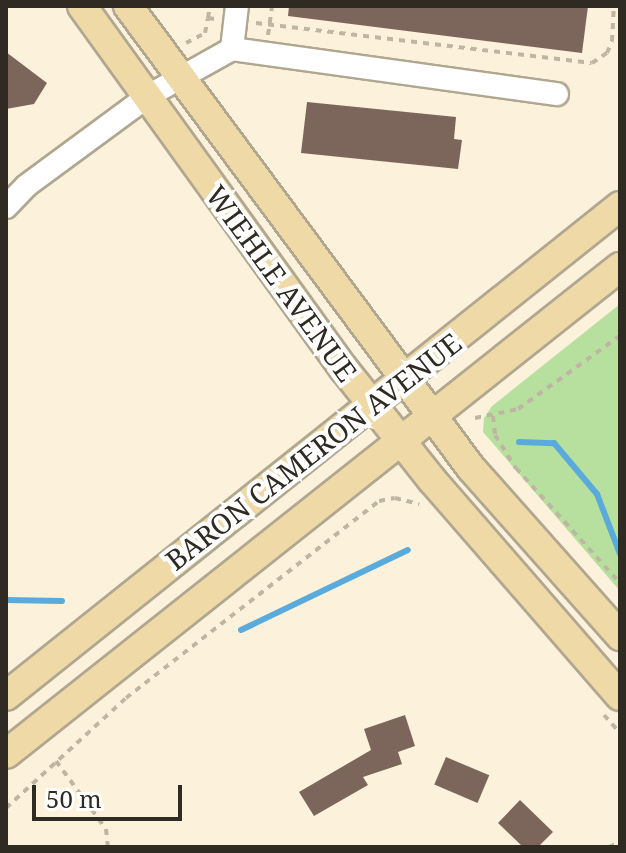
<!DOCTYPE html>
<html>
<head>
<meta charset="utf-8">
<style>
  body { margin:0 }
  #map { position:relative; width:626px; height:853px; overflow:hidden; background:#fcf1da; font-family:"Noto Serif",serif }
  div>[style] { position:absolute }
  .green>* { inset:0; background:#b7e09e }
  .stream>* { height:6px; margin:-3px; padding:0 3px; transform-origin:3px; border-radius:3px; background:#5aabdc }
  .building>* { inset:0; background:#7c665c; transform-origin:0 0 }
  .path>* { height:4px; margin-top:-2px; transform-origin:0; background:repeating-linear-gradient(90deg,#beb5a3 0 6px,transparent 0 12px) }
  .roads { filter:drop-shadow(2px 0 #b0a791) drop-shadow(-2px 0 #b0a791) drop-shadow(0 2px #b0a791) drop-shadow(0 -2px #b0a791) }
  .minor>* { height:22px; margin:-11px; padding:0 11px; transform-origin:11px; border-radius:11px; background:#fff }
  .major>* { height:28px; margin:-14px; padding:0 14px; transform-origin:14px; border-radius:14px; background:#efdaa7 }
  span { translate:-50% -50%; white-space:nowrap; text-align:center; line-height:1.15; -webkit-text-stroke:8px #fff; paint-order:stroke }
  .street-label { font-size:28px; color:#2f2b22 }
  .frame { position:absolute; inset:0; border:8px solid #2f2b22; pointer-events:none }
  .scale { position:absolute; left:32px; top:785px; width:150px; height:36px; box-sizing:border-box; border:4px solid #2f2b22; border-top:0; padding-left:10px; font-size:24px; line-height:28px; white-space:nowrap; color:#2f2b22; -webkit-text-stroke:6px #fff; paint-order:stroke }
</style>
</head>
<body>
<div id="map">
  <div class="green">
    <i style="clip-path:polygon(620px 304px,620px 591px,483px 432px,484px 418px,492px 406px)"></i>
  </div>
  <div class="stream">
    <i style="left:519px;top:442px;width:35px;rotate:2deg"></i>
    <i style="left:554px;top:443px;width:67px;rotate:49.9deg"></i>
    <i style="left:597px;top:494px;width:64px;rotate:69deg"></i>
    <i style="left:6px;top:600px;width:56px;rotate:1deg"></i>
    <i style="left:241px;top:630px;width:185px;rotate:-25.6deg"></i>
  </div>
  <div class="building">
    <i style="clip-path:polygon(289px 6px,588px 6px,582px 53px,288px 16px)"></i>
    <i style="clip-path:polygon(6px 52px,47px 83px,34px 104px,6px 109px)"></i>
    <i style="clip-path:polygon(307px 102px,456px 117px,454px 139px,462px 140px,458px 169px,301px 153px)"></i>
    <i style="clip-path:polygon(405px 715px,415px 746px,398px 752px,402px 764px,363px 777px,368px 785px,314px 816px,299px 792px,371px 750px,364px 729px)"></i>
    <i style="left:446px;top:757px;width:47px;height:30px;rotate:23deg"></i>
    <i style="clip-path:polygon(520px 800px,553px 832px,538px 847px,523px 847px,498px 823px)"></i>
  </div>
  <div class="path">
    <i style="left:208px;top:18px;width:12px;rotate:-81deg"></i>
    <i style="left:256px;top:23px;width:338px;rotate:6.8deg"></i>
    <i style="left:592px;top:63px;width:18px;rotate:-34deg"></i>
    <i style="left:607px;top:53px;width:13px;rotate:-67deg"></i>
    <i style="left:612px;top:41px;width:35px;rotate:-87deg"></i>
    <i style="left:268px;top:35px;width:29px;rotate:-82deg"></i>
    <i style="left:186px;top:43px;width:21px;rotate:-28deg"></i>
    <i style="left:205px;top:33px;width:15px;rotate:-79deg"></i>
    <i style="left:208px;top:18px;width:7px;rotate:8deg"></i>
    <i style="left:493px;top:416px;width:19px;rotate:84deg"></i>
    <i style="left:495px;top:435px;width:39px;rotate:58deg"></i>
    <i style="left:516px;top:468px;width:155px;rotate:47.9deg"></i>
    <i style="left:475px;top:418px;width:44px;rotate:-11.8deg"></i>
    <i style="left:518px;top:409px;width:125px;rotate:-35.6deg"></i>
    <i style="left:604px;top:715px;width:24px;rotate:48deg"></i>
    <i style="left:56px;top:761px;width:84px;rotate:53.7deg"></i>
    <i style="left:106px;top:829px;width:18px;rotate:84deg"></i>
    <i style="left:6px;top:808px;width:163px;rotate:-42.5deg"></i>
    <i style="left:126px;top:698px;width:321px;rotate:-37.9deg"></i>
    <i style="left:379px;top:501px;width:16px;rotate:-11deg"></i>
    <i style="left:395px;top:498px;width:25px;rotate:14deg"></i>
    <i style="left:609px;top:847px;width:12px;rotate:-24deg"></i>
  </div>
  <div class="roads">
    <div class="minor">
      <i style="left:232px;top:49px;width:328px;rotate:7.9deg"></i>
      <i style="left:6px;top:207px;width:29px;rotate:-46deg"></i>
      <i style="left:26px;top:186px;width:152px;rotate:-36.4deg"></i>
      <i style="left:148px;top:96px;width:96px;rotate:-29.2deg"></i>
      <i style="left:232px;top:49px;width:43px;rotate:-83.4deg"></i>
    </div>
    <div class="major">
      <i style="left:82px;top:6px;width:448px;rotate:54.2deg"></i>
      <i style="left:344px;top:369px;width:142px;rotate:51.6deg"></i>
      <i style="left:432px;top:480px;width:286px;rotate:49deg"></i>
      <i style="left:128px;top:6px;width:575px;rotate:53.41deg"></i>
      <i style="left:471px;top:468px;width:225px;rotate:48.4deg"></i>
      <i style="left:6px;top:696px;width:786px;rotate:-38.59deg"></i>
      <i style="left:6px;top:754px;width:784px;rotate:-38.42deg"></i>
    </div>
  </div>
  <div class="street-label">
    <span style="left:282px;top:283px;rotate:54deg">WIEHLE AVENUE</span>
    <span style="left:313px;top:451px;rotate:-38deg">BARON CAMERON AVENUE</span>
  </div>
  <div class="frame"></div>
  <div class="scale">50 m</div>
</div>
</body>
</html>
